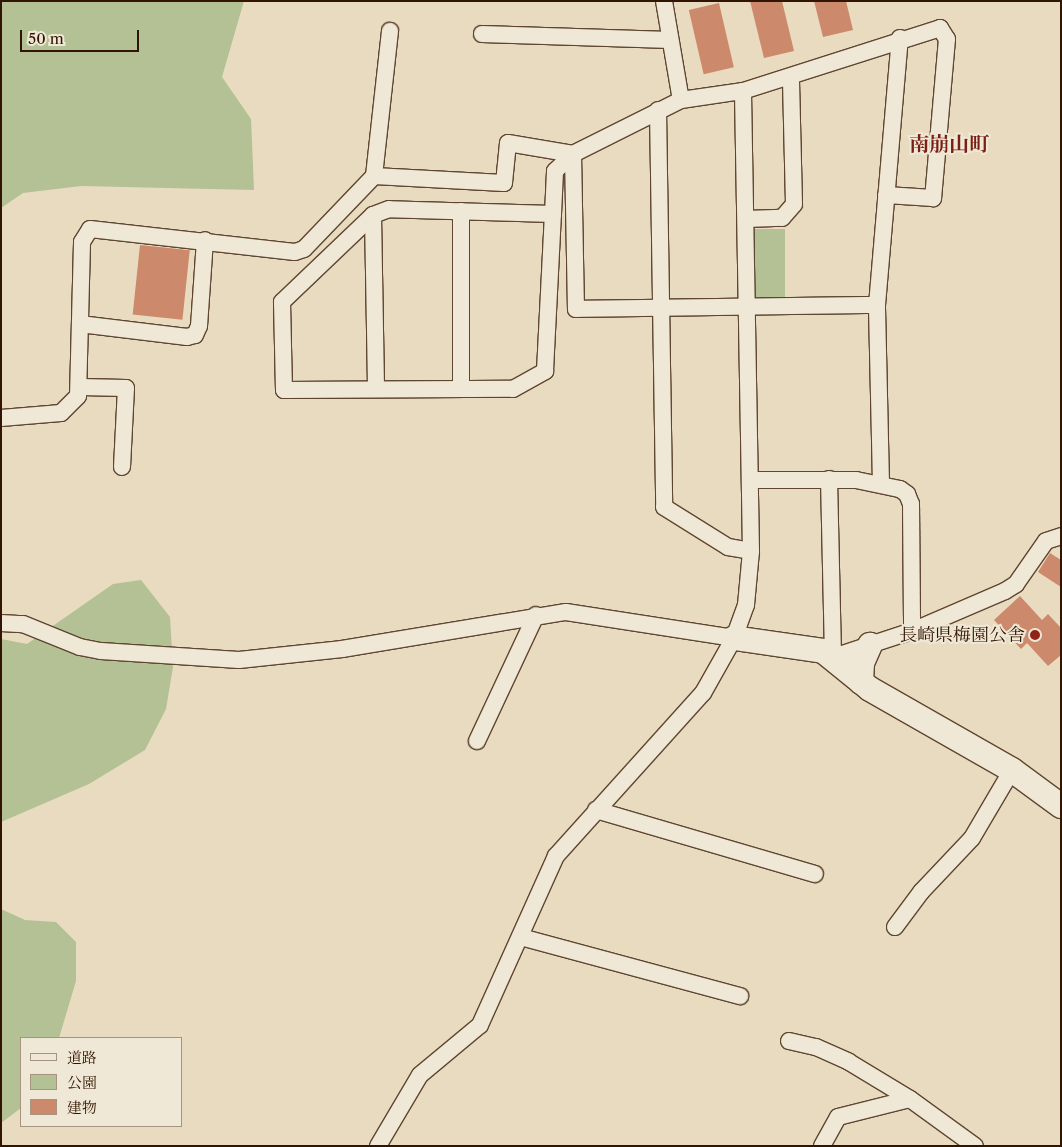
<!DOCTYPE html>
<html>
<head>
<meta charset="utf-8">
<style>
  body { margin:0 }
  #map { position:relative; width:1062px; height:1147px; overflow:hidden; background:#e8dbc0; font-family:"Libre Caslon Text","Noto Serif JP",serif }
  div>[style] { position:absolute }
  .green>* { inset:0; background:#b3c195; transform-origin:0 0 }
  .building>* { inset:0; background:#cc896c; transform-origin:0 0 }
  .roads { filter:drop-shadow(1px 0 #5f4630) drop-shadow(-1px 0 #5f4630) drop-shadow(0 1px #5f4630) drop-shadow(0 -1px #5f4630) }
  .street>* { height:16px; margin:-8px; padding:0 8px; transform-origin:8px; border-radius:8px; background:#f0e8d6 }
  .secondary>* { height:24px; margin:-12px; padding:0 12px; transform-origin:12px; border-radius:12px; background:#f0e8d6 }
  .dots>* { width:14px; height:14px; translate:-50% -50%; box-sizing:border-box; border:2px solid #f0e8d6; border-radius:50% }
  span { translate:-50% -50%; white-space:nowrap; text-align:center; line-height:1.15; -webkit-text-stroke:4px #f0e8d6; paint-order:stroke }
  .poi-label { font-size:18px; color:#311500 }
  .right { translate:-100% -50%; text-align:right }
  .quarter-label { font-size:20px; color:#7a1f14; font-weight:700 }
  .frame { position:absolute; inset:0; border:2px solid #311500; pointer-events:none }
  .legend { position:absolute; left:20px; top:1037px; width:162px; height:90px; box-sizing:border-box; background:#f0e8d6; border:1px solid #a49480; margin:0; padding:6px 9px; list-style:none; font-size:15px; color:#311500 }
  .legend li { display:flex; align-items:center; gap:10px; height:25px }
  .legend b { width:25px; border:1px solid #a49480 }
  .scale { position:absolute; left:20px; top:30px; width:119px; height:22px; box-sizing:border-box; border:2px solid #311500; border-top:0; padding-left:6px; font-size:15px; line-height:18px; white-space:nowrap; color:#311500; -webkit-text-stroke:4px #f0e8d6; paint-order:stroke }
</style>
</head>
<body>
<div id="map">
  <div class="green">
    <i style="clip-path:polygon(1px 1px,244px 1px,222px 77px,251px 119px,254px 190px,81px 186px,23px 193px,1px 208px)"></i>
    <i style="left:785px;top:229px;width:68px;height:31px;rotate:90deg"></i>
    <i style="clip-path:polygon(141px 580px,170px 617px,173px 667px,166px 709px,145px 750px,89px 784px,1px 822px,1px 639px,27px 644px,113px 584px)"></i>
    <i style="clip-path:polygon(1px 909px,25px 920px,56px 922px,76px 942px,76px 981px,59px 1038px,21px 1038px,21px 1108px,1px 1123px)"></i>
  </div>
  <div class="building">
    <i style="clip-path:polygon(750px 1px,782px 1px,794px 51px,764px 58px)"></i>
    <i style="clip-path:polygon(814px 1px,846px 1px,853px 30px,823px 37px)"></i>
    <i style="left:719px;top:3px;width:66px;height:31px;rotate:77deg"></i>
    <i style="left:140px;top:245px;width:50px;height:70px;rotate:6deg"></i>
    <i style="clip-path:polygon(1050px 553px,1061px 560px,1061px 587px,1038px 572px)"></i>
    <i style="clip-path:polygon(1020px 596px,1042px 620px,1048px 614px,1061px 628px,1061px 655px,1048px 666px,1027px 643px,1021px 649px,994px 620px)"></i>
  </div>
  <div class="roads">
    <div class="street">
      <i style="left:664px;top:1px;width:100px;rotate:80.3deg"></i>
      <i style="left:482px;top:34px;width:188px;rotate:1.8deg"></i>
      <i style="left:658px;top:110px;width:397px;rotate:89.1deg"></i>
      <i style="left:664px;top:507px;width:75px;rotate:32deg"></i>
      <i style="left:728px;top:547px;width:23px;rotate:10deg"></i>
      <i style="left:374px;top:176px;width:146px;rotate:-83.7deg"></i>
      <i style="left:461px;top:211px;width:178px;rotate:90deg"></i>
      <i style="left:553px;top:214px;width:164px;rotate:-178.3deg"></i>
      <i style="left:389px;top:209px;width:17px;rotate:159deg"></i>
      <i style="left:373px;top:215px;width:126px;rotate:136.3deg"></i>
      <i style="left:282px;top:302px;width:88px;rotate:88.7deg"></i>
      <i style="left:284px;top:390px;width:229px;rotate:-0.3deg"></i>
      <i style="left:513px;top:389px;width:37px;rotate:-29deg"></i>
      <i style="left:545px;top:371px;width:157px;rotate:-87.1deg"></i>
      <i style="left:553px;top:214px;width:43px;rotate:-87.3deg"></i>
      <i style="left:555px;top:171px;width:25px;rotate:-43deg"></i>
      <i style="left:573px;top:154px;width:121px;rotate:-26.6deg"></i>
      <i style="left:681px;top:100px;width:63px;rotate:-8.3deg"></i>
      <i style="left:743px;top:91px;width:207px;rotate:-17.7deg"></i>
      <i style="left:940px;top:28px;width:13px;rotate:58deg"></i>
      <i style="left:947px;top:39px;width:160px;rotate:95deg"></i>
      <i style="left:933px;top:198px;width:47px;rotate:-176.3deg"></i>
      <i style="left:373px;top:215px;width:174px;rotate:89deg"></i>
      <i style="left:746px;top:219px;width:36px;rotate:-2deg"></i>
      <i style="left:782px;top:218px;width:18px;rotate:-49deg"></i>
      <i style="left:794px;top:204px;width:126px;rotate:-91.4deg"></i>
      <i style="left:80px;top:324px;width:108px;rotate:6.9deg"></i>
      <i style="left:187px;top:337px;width:8px;rotate:-14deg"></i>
      <i style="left:195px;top:335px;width:10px;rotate:-66deg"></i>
      <i style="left:199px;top:326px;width:86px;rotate:-86deg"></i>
      <i style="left:80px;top:387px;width:46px;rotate:1.2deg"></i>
      <i style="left:126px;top:388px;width:79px;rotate:92.9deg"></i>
      <i style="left:1px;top:418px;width:60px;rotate:-4.8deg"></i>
      <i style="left:61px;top:413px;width:24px;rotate:-45deg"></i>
      <i style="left:78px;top:396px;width:154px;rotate:-88.5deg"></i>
      <i style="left:82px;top:242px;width:15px;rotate:-58deg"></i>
      <i style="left:90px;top:229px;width:206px;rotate:6.4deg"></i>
      <i style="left:295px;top:252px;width:9px;rotate:-18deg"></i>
      <i style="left:304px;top:249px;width:101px;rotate:-46.2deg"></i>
      <i style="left:374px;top:176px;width:130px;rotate:3.1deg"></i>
      <i style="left:504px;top:183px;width:40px;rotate:-84.3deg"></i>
      <i style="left:508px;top:143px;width:66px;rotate:9.6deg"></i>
      <i style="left:573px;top:154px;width:155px;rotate:88.9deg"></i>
      <i style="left:576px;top:309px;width:301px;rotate:-0.8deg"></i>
      <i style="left:829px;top:479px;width:178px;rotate:88.7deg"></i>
      <i style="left:833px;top:657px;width:83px;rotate:-18.2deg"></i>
      <i style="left:912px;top:631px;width:101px;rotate:-23.3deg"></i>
      <i style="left:1005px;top:591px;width:13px;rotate:-32deg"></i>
      <i style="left:1016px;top:584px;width:52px;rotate:-55.1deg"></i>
      <i style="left:1046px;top:541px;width:16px;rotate:-18deg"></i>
      <i style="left:750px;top:480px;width:106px"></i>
      <i style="left:856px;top:480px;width:45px;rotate:11.6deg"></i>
      <i style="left:900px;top:489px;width:9px;rotate:36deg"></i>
      <i style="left:907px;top:494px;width:11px;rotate:68deg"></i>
      <i style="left:911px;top:504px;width:127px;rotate:89.5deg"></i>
      <i style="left:881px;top:484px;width:179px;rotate:-91.3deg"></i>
      <i style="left:877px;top:305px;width:268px;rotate:-85.1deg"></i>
      <i style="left:1px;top:623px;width:22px;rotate:3deg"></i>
      <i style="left:23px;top:624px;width:61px;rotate:22deg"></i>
      <i style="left:80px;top:647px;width:21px;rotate:11deg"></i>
      <i style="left:101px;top:651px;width:138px;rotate:3.7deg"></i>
      <i style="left:239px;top:660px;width:104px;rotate:-6.1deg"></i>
      <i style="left:342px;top:649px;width:227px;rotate:-9.4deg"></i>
      <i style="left:566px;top:612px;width:170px;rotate:8.8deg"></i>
      <i style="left:477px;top:741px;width:139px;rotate:-64.9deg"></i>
      <i style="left:596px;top:810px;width:228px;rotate:16.3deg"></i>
      <i style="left:895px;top:927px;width:44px;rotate:-53.4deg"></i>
      <i style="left:921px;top:892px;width:74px;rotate:-46.6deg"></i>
      <i style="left:972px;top:838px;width:79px;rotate:-59.5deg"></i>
      <i style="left:521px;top:937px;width:227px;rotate:15.1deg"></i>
      <i style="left:789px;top:1041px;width:28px;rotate:13deg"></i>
      <i style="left:816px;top:1047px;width:36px;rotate:24deg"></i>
      <i style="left:849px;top:1062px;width:71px;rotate:31.2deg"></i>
      <i style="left:910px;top:1099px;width:80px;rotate:35.9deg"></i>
      <i style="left:378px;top:1146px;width:82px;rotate:-59.4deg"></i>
      <i style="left:420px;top:1075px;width:78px;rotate:-39.8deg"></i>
      <i style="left:480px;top:1025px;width:185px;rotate:-65.8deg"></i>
      <i style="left:556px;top:856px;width:219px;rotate:-48deg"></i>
      <i style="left:703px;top:693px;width:63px;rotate:-60.6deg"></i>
      <i style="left:734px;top:638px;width:35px;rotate:-70deg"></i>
      <i style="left:746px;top:605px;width:54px;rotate:-84.7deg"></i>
      <i style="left:751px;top:551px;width:460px;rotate:-91deg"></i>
      <i style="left:822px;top:1146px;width:33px;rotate:-61deg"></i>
      <i style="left:838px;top:1117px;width:74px;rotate:-14deg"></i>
    </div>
    <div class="secondary">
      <i style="left:734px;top:638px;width:90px;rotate:8.3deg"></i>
      <i style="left:823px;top:651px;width:60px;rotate:39deg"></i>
      <i style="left:870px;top:689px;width:163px;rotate:29.7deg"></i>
      <i style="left:1012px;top:770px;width:61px;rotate:36.3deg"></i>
      <i style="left:861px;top:682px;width:19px;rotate:-87deg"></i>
      <i style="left:862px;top:663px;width:20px;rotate:-66deg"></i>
    </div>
  </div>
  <div class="dots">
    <i style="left:1035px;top:635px;background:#8f2418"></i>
  </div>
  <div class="poi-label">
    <span class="right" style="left:1025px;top:635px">長崎県梅園公舎</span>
  </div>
  <div class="quarter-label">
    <span style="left:949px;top:144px">南崩山町</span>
  </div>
  <div class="frame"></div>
  <ul class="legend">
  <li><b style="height:6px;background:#f0e8d6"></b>道路</li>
  <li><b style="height:14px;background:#b3c195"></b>公園</li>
  <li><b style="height:14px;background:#cc896c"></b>建物</li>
  </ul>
  <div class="scale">50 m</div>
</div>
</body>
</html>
